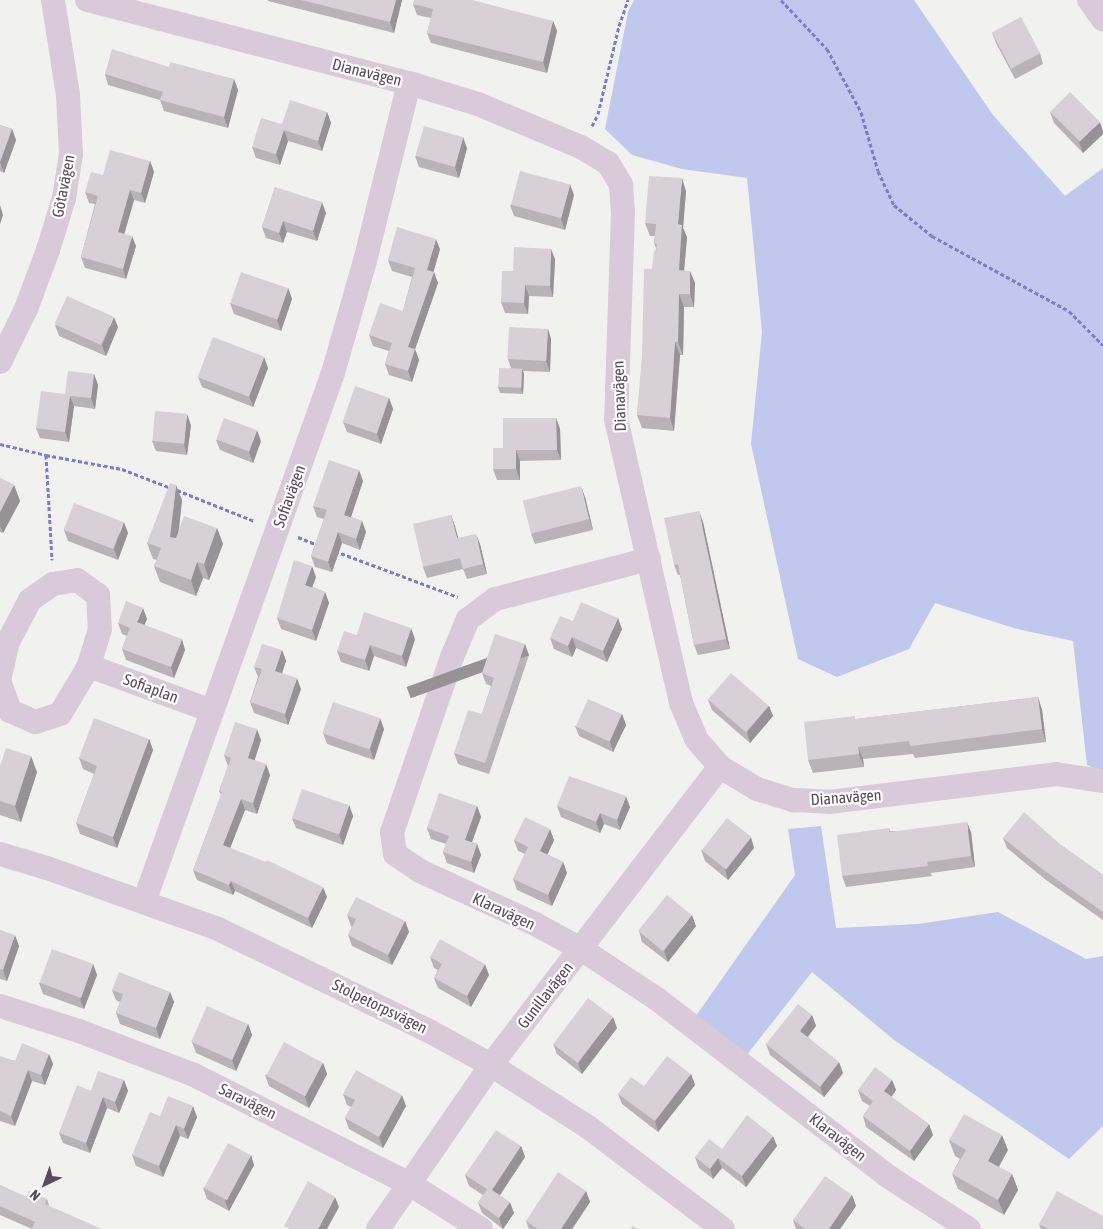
<!DOCTYPE html>
<html>
<head>
<meta charset="utf-8">
<style>
  body { margin:0 }
  #map { position:relative; width:1103px; height:1229px; overflow:hidden; background:#f1f2f0; font-family:"Asap Condensed",sans-serif }
  div>[style] { position:absolute }
  .green>* { inset:0; background:#c1c8ee }
  .path>* { height:3px; margin-top:-1.5px; transform-origin:0; background:repeating-linear-gradient(90deg,#7a7dcb 0 4px,transparent 0 6.5px) }
  .minor>* { height:24px; margin:-12px; padding:0 12px; transform-origin:12px; border-radius:12px; background:#d8cad9 }
  .wall>* { inset:0; background:#b9b3b8 }
  .shaded-wall>* { inset:0; background:#969296; transform-origin:0 0 }
  .building>* { inset:0; background:#d7d0d6; transform-origin:0 0 }
  span { translate:-50% -50%; white-space:nowrap; text-align:center; line-height:1.15; -webkit-text-stroke:4.5px #fff; paint-order:stroke }
  .street-label { font-size:16px; color:#5b495d }
  .north { position:absolute; left:20px; top:1159px; width:50px; height:50px; -webkit-text-stroke:4px #fff; paint-order:stroke; rotate:222deg; font-size:14px; font-weight:700; line-height:20px; text-align:center; color:#5b495d }
  .north::after { content:''; display:block; margin:auto; width:18px; height:22px; background:#5b495d; clip-path:polygon(50% 0,100% 100%,50% 72%,0 100%) }
</style>
</head>
<body>
<div id="map">
  <div class="green">
    <i style="clip-path:polygon(634px 0,914px 0,993px 115px,1065px 196px,1103px 168px,1103px 772px,1087px 765px,1073px 641px,1017px 629px,935px 603px,909px 649px,837px 677px,798px 659px,751px 444px,762px 332px,747px 178px,682px 169px,632px 155px,605px 129px,628px 12px)"></i>
    <i style="clip-path:polygon(821px 826px,836px 928px,918px 924px,998px 912px,1086px 959px,1103px 956px,1103px 1126px,1069px 1159px,894px 1040px,812px 972px,742px 1061px,693px 1020px,795px 875px,788px 829px)"></i>
  </div>
  <div class="path">
    <i style="left:781px;top:0;width:67px;rotate:46.8deg"></i>
    <i style="left:827px;top:49px;width:72px;rotate:61.6deg"></i>
    <i style="left:861px;top:112px;width:61px;rotate:73.9deg"></i>
    <i style="left:878px;top:171px;width:38px;rotate:65deg"></i>
    <i style="left:894px;top:205px;width:49px;rotate:39.2deg"></i>
    <i style="left:932px;top:236px;width:156px;rotate:28.7deg"></i>
    <i style="left:1069px;top:311px;width:48px;rotate:45deg"></i>
    <i style="left:592px;top:126px;width:13px;rotate:-63deg"></i>
    <i style="left:598px;top:114px;width:90px;rotate:-76.6deg"></i>
    <i style="left:619px;top:26px;width:28px;rotate:-71deg"></i>
    <i style="left:0;top:444px;width:47px;rotate:13.4deg"></i>
    <i style="left:46px;top:455px;width:77px;rotate:10.4deg"></i>
    <i style="left:122px;top:469px;width:53px;rotate:21.2deg"></i>
    <i style="left:46px;top:455px;width:105px;rotate:86.7deg"></i>
    <i style="left:177px;top:490px;width:83px;rotate:21.9deg"></i>
    <i style="left:298px;top:537px;width:22px;rotate:22deg"></i>
    <i style="left:335px;top:551px;width:131px;rotate:20.5deg"></i>
  </div>
  <div class="minor">
    <i style="left:87px;top:0;width:333px;rotate:14.5deg"></i>
    <i style="left:409px;top:83px;width:72px;rotate:16.9deg"></i>
    <i style="left:478px;top:104px;width:112px;rotate:22.7deg"></i>
    <i style="left:581px;top:147px;width:31px;rotate:31deg"></i>
    <i style="left:608px;top:163px;width:26px;rotate:59deg"></i>
    <i style="left:621px;top:185px;width:27px;rotate:86deg"></i>
    <i style="left:623px;top:212px;width:207px;rotate:91.9deg"></i>
    <i style="left:616px;top:419px;width:291px;rotate:77.1deg"></i>
    <i style="left:681px;top:703px;width:39px;rotate:67deg"></i>
    <i style="left:696px;top:739px;width:37px;rotate:49deg"></i>
    <i style="left:720px;top:767px;width:43px;rotate:30.7deg"></i>
    <i style="left:757px;top:789px;width:39px;rotate:17deg"></i>
    <i style="left:794px;top:800px;width:35px;rotate:3deg"></i>
    <i style="left:829px;top:802px;width:229px;rotate:-7deg"></i>
    <i style="left:1056px;top:774px;width:48px;rotate:8.5deg"></i>
    <i style="left:1089px;top:0;width:24px;rotate:54deg"></i>
    <i style="left:0;top:362px;width:59px;rotate:-63.9deg"></i>
    <i style="left:26px;top:309px;width:63px;rotate:-69.6deg"></i>
    <i style="left:48px;top:250px;width:54px;rotate:-72.9deg"></i>
    <i style="left:64px;top:198px;width:45px;rotate:-81deg"></i>
    <i style="left:71px;top:154px;width:59px;rotate:-92.9deg"></i>
    <i style="left:68px;top:95px;width:96px;rotate:-99deg"></i>
    <i style="left:649px;top:559px;width:159px;rotate:165.4deg"></i>
    <i style="left:495px;top:599px;width:34px;rotate:143deg"></i>
    <i style="left:468px;top:619px;width:41px;rotate:112.8deg"></i>
    <i style="left:452px;top:657px;width:185px;rotate:108.9deg"></i>
    <i style="left:392px;top:832px;width:22px;rotate:82deg"></i>
    <i style="left:395px;top:854px;width:30px;rotate:34deg"></i>
    <i style="left:420px;top:871px;width:127px;rotate:24.7deg"></i>
    <i style="left:535px;top:924px;width:52px;rotate:28.5deg"></i>
    <i style="left:581px;top:949px;width:91px;rotate:33.3deg"></i>
    <i style="left:657px;top:999px;width:292px;rotate:37.5deg"></i>
    <i style="left:889px;top:1177px;width:95px;rotate:33deg"></i>
    <i style="left:89px;top:666px;width:131px;rotate:20.1deg"></i>
    <i style="left:0;top:676px;width:35px;rotate:-77deg"></i>
    <i style="left:8px;top:642px;width:47px;rotate:-62.4deg"></i>
    <i style="left:30px;top:600px;width:28px;rotate:-35deg"></i>
    <i style="left:53px;top:584px;width:24px;rotate:-9deg"></i>
    <i style="left:77px;top:580px;width:26px;rotate:36deg"></i>
    <i style="left:98px;top:595px;width:34px;rotate:87deg"></i>
    <i style="left:100px;top:629px;width:39px;rotate:107deg"></i>
    <i style="left:89px;top:666px;width:56px;rotate:121.1deg"></i>
    <i style="left:60px;top:714px;width:26px;rotate:162deg"></i>
    <i style="left:35px;top:722px;width:27px;rotate:-156deg"></i>
    <i style="left:10px;top:711px;width:30px;rotate:-110deg"></i>
    <i style="left:0;top:854px;width:49px;rotate:16.6deg"></i>
    <i style="left:47px;top:868px;width:182px;rotate:19.6deg"></i>
    <i style="left:218px;top:929px;width:234px;rotate:25.8deg"></i>
    <i style="left:429px;top:1031px;width:71px;rotate:28.7deg"></i>
    <i style="left:491px;top:1065px;width:115px;rotate:32.6deg"></i>
    <i style="left:588px;top:1127px;width:169px;rotate:37.1deg"></i>
    <i style="left:144px;top:902px;width:562px;rotate:-70.34deg"></i>
    <i style="left:333px;top:373px;width:116px;rotate:-74.1deg"></i>
    <i style="left:365px;top:261px;width:183px;rotate:-76.1deg"></i>
    <i style="left:0;top:1006px;width:83px;rotate:17.6deg"></i>
    <i style="left:79px;top:1031px;width:123px;rotate:20.9deg"></i>
    <i style="left:194px;top:1075px;width:240px;rotate:26.8deg"></i>
    <i style="left:408px;top:1183px;width:86px;rotate:32.2deg"></i>
    <i style="left:378px;top:1229px;width:199px;rotate:-55.4deg"></i>
    <i style="left:491px;top:1065px;width:376px;rotate:-52.5deg"></i>
  </div>
  <div class="wall">
    <i style="clip-path:polygon(268px 0,402px 0,394px 33px,268px 1px)"></i>
    <i style="clip-path:polygon(413px 4px,553px 21px,557px 31px,547px 73px,431px 43px,427px 33px,431px 18px,417px 15px)"></i>
    <i style="clip-path:polygon(992px 33px,1040px 53px,1043px 64px,1015px 79px,996px 43px)"></i>
    <i style="clip-path:polygon(169px 67px,234px 79px,238px 90px,228px 128px,164px 111px,160px 100px,108px 85px,105px 74px)"></i>
    <i style="clip-path:polygon(327px 112px,331px 123px,322px 151px,288px 141px,280px 165px,256px 158px,252px 147px,282px 124px)"></i>
    <i style="clip-path:polygon(1050px 112px,1103px 131px,1103px 134px,1083px 153px,1054px 123px)"></i>
    <i style="clip-path:polygon(0 125px,12px 129px,16px 140px,4px 173px,0 171px)"></i>
    <i style="clip-path:polygon(467px 148px,459px 178px,419px 167px,415px 156px)"></i>
    <i style="clip-path:polygon(150px 161px,154px 172px,145px 203px,134px 200px,124px 234px,136px 246px,126px 279px,85px 268px,81px 257px,95px 204px,89px 203px,85px 192px,103px 175px)"></i>
    <i style="clip-path:polygon(275px 187px,326px 213px,317px 241px,287px 232px,283px 243px,266px 238px,262px 227px)"></i>
    <i style="clip-path:polygon(686px 191px,683px 228px,687px 237px,684px 270px,695px 283px,694px 307px,684px 307px,683px 355px,680px 355px,674px 431px,642px 428px,637px 415px,652px 269px,656px 248px,654px 243px,655px 236px,650px 236px,645px 223px)"></i>
    <i style="clip-path:polygon(574px 195px,565px 230px,514px 216px,510px 205px)"></i>
    <i style="clip-path:polygon(440px 249px,433px 272px,438px 283px,415px 349px,419px 360px,412px 382px,389px 375px,385px 364px,389px 351px,373px 346px,369px 335px,403px 311px,412px 277px,392px 271px,388px 260px)"></i>
    <i style="clip-path:polygon(555px 259px,553px 297px,529px 296px,528px 314px,505px 313px,501px 302px,513px 271px)"></i>
    <i style="clip-path:polygon(288px 288px,292px 299px,281px 331px,234px 314px,230px 303px)"></i>
    <i style="clip-path:polygon(55px 325px,118px 327px,106px 356px,59px 336px)"></i>
    <i style="clip-path:polygon(548px 329px,551px 339px,550px 372px,523px 371px,524px 374px,523px 394px,500px 393px,498px 387px,511px 368px,508px 359px)"></i>
    <i style="clip-path:polygon(268px 368px,253px 407px,202px 387px,198px 377px)"></i>
    <i style="clip-path:polygon(94px 374px,98px 385px,95px 409px,74px 406px,69px 442px,40px 438px,36px 428px,65px 394px)"></i>
    <i style="clip-path:polygon(389px 398px,393px 409px,381px 444px,347px 432px,343px 422px)"></i>
    <i style="clip-path:polygon(556px 418px,560px 429px,561px 460px,520px 461px,520px 480px,497px 480px,493px 469px,503px 448px)"></i>
    <i style="clip-path:polygon(191px 425px,187px 455px,156px 451px,152px 441px)"></i>
    <i style="clip-path:polygon(216px 440px,261px 441px,253px 463px,220px 450px)"></i>
    <i style="clip-path:polygon(0 478px,14px 485px,20px 501px,3px 533px,0 532px)"></i>
    <i style="clip-path:polygon(363px 481px,351px 517px,362px 521px,366px 532px,360px 550px,342px 543px,332px 572px,315px 567px,311px 556px,324px 519px,317px 517px,313px 506px)"></i>
    <i style="clip-path:polygon(585px 497px,593px 530px,535px 544px,531px 534px)"></i>
    <i style="clip-path:polygon(182px 500px,179px 531px,217px 528px,223px 544px,209px 580px,203px 578px,196px 596px,160px 582px,154px 566px,157px 560px,153px 559px,147px 543px)"></i>
    <i style="clip-path:polygon(451px 515px,458px 538px,480px 544px,487px 574px,467px 579px,463px 569px,427px 578px,423px 567px)"></i>
    <i style="clip-path:polygon(703px 522px,730px 649px,698px 655px,694px 645px,680px 575px,678px 575px,674px 565px)"></i>
    <i style="clip-path:polygon(64px 530px,128px 533px,118px 560px,68px 541px)"></i>
    <i style="clip-path:polygon(316px 577px,312px 587px,325px 592px,329px 603px,316px 641px,281px 629px,277px 618px)"></i>
    <i style="clip-path:polygon(147px 619px,144px 625px,185px 650px,174px 678px,126px 660px,122px 649px,127px 636px,122px 634px,118px 623px)"></i>
    <i style="clip-path:polygon(622px 629px,607px 662px,576px 648px,572px 657px,554px 649px,550px 638px)"></i>
    <i style="clip-path:polygon(357px 635px,415px 639px,406px 667px,374px 656px,369px 671px,341px 662px,337px 651px)"></i>
    <i style="clip-path:polygon(282px 650px,286px 661px,282px 673px,301px 689px,288px 725px,254px 713px,250px 702px,258px 677px,254px 667px)"></i>
    <i style="clip-path:polygon(529px 655px,489px 774px,458px 764px,454px 753px,482px 714px,491px 686px,486px 684px,482px 673px)"></i>
    <i style="clip-path:polygon(1038px 697px,1042px 710px,1046px 742px,915px 758px,913px 754px,863px 759px,864px 767px,813px 773px,808px 760px,856px 719px)"></i>
    <i style="clip-path:polygon(708px 700px,769px 706px,773px 716px,750px 743px,712px 710px)"></i>
    <i style="clip-path:polygon(622px 714px,626px 725px,613px 752px,579px 736px,575px 726px)"></i>
    <i style="clip-path:polygon(384px 729px,374px 760px,327px 744px,323px 733px)"></i>
    <i style="clip-path:polygon(149px 739px,153px 750px,117px 848px,80px 834px,76px 823px,94px 774px,83px 769px,79px 758px)"></i>
    <i style="clip-path:polygon(261px 740px,254px 760px,270px 775px,257px 814px,245px 810px,230px 848px,327px 897px,312px 928px,235px 891px,233px 895px,197px 880px,193px 870px,221px 795px,219px 791px,228px 766px,224px 755px)"></i>
    <i style="clip-path:polygon(0 766px,37px 772px,21px 822px,0 815px)"></i>
    <i style="clip-path:polygon(349px 805px,353px 816px,343px 845px,296px 828px,292px 818px)"></i>
    <i style="clip-path:polygon(477px 806px,481px 817px,472px 842px,477px 844px,481px 855px,474px 873px,447px 863px,443px 852px,446px 844px,431px 839px,427px 828px)"></i>
    <i style="clip-path:polygon(557px 806px,630px 807px,620px 830px,604px 824px,600px 833px,561px 817px)"></i>
    <i style="clip-path:polygon(889px 828px,890px 831px,971px 832px,975px 867px,931px 873px,932px 876px,846px 887px,842px 876px)"></i>
    <i style="clip-path:polygon(1003px 838px,1061px 845px,1103px 875px,1103px 920px,1046px 880px,1007px 848px)"></i>
    <i style="clip-path:polygon(514px 840px,554px 840px,547px 854px,563px 862px,567px 873px,552px 906px,517px 890px,513px 879px,525px 854px,518px 851px)"></i>
    <i style="clip-path:polygon(754px 848px,728px 880px,705px 861px,701px 850px)"></i>
    <i style="clip-path:polygon(347px 915px,405px 921px,409px 932px,392px 965px,352px 946px,348px 935px,352px 927px,351px 926px)"></i>
    <i style="clip-path:polygon(696px 926px,668px 962px,642px 942px,639px 931px)"></i>
    <i style="clip-path:polygon(0 930px,19px 946px,7px 981px,0 979px)"></i>
    <i style="clip-path:polygon(430px 957px,489px 975px,471px 1007px,438px 988px,434px 978px,438px 970px,434px 968px)"></i>
    <i style="clip-path:polygon(93px 964px,97px 975px,84px 1009px,43px 994px,39px 983px)"></i>
    <i style="clip-path:polygon(112px 990px,170px 992px,174px 1002px,160px 1039px,120px 1024px,116px 1013px,120px 1002px,116px 1000px)"></i>
    <i style="clip-path:polygon(812px 1015px,816px 1026px,808px 1037px,843px 1073px,824px 1097px,770px 1055px,766px 1044px)"></i>
    <i style="clip-path:polygon(248px 1024px,252px 1035px,236px 1071px,196px 1053px,192px 1042px)"></i>
    <i style="clip-path:polygon(617px 1028px,582px 1074px,557px 1054px,553px 1044px)"></i>
    <i style="clip-path:polygon(49px 1054px,53px 1064px,45px 1085px,32px 1081px,15px 1126px,0 1121px,0 1057px,15px 1061px)"></i>
    <i style="clip-path:polygon(323px 1063px,327px 1074px,309px 1108px,269px 1086px,265px 1075px)"></i>
    <i style="clip-path:polygon(691px 1074px,695px 1085px,658px 1132px,622px 1104px,618px 1094px,644px 1086px)"></i>
    <i style="clip-path:polygon(124px 1080px,128px 1091px,119px 1113px,107px 1108px,90px 1153px,63px 1143px,59px 1133px,91px 1091px)"></i>
    <i style="clip-path:polygon(892px 1080px,896px 1090px,891px 1097px,933px 1135px,914px 1161px,866px 1127px,863px 1116px,870px 1106px,862px 1101px,858px 1090px)"></i>
    <i style="clip-path:polygon(343px 1094px,406px 1106px,383px 1148px,349px 1129px,345px 1118px,351px 1107px,347px 1105px)"></i>
    <i style="clip-path:polygon(160px 1116px,197px 1117px,188px 1139px,180px 1136px,163px 1177px,136px 1166px,132px 1155px)"></i>
    <i style="clip-path:polygon(949px 1140px,1008px 1150px,999px 1167px,1012px 1174px,1018px 1190px,1004px 1215px,958px 1189px,952px 1174px,960px 1159px,955px 1156px)"></i>
    <i style="clip-path:polygon(521px 1146px,525px 1157px,500px 1195px,514px 1213px,503px 1229px,482px 1213px,478px 1203px,483px 1195px,469px 1186px,465px 1175px)"></i>
    <i style="clip-path:polygon(777px 1146px,746px 1187px,722px 1168px,713px 1179px,699px 1168px,695px 1157px,722px 1149px)"></i>
    <i style="clip-path:polygon(254px 1165px,229px 1211px,207px 1199px,203px 1188px)"></i>
    <i style="clip-path:polygon(0 1185px,26px 1197px,47px 1199px,49px 1205px,32px 1229px,0 1215px)"></i>
    <i style="clip-path:polygon(586px 1191px,590px 1202px,572px 1229px,529px 1229px,526px 1221px)"></i>
    <i style="clip-path:polygon(852px 1195px,856px 1206px,840px 1229px,796px 1229px,793px 1220px)"></i>
    <i style="clip-path:polygon(1039px 1224px,1103px 1229px,1041px 1229px)"></i>
  </div>
  <div class="shaded-wall">
    <i style="clip-path:polygon(396px 0,402px 0,394px 33px,390px 22px)"></i>
    <i style="clip-path:polygon(553px 21px,557px 31px,547px 73px,543px 62px)"></i>
    <i style="clip-path:polygon(234px 79px,238px 90px,228px 128px,224px 117px)"></i>
    <i style="clip-path:polygon(327px 112px,331px 123px,322px 151px,318px 141px)"></i>
    <i style="clip-path:polygon(1100px 122px,1103px 131px,1103px 134px,1083px 153px,1079px 142px)"></i>
    <i style="clip-path:polygon(12px 129px,16px 140px,4px 173px,0 162px)"></i>
    <i style="clip-path:polygon(284px 130px,288px 141px,280px 165px,276px 154px)"></i>
    <i style="clip-path:polygon(463px 137px,467px 148px,459px 178px,455px 167px)"></i>
    <i style="clip-path:polygon(150px 161px,154px 172px,145px 203px,141px 193px)"></i>
    <i style="clip-path:polygon(682px 178px,686px 191px,683px 228px,687px 237px,683px 283px,679px 270px,678px 224px)"></i>
    <i style="clip-path:polygon(570px 184px,574px 195px,565px 230px,561px 219px)"></i>
    <i style="clip-path:polygon(130px 190px,134px 200px,122px 242px,118px 232px)"></i>
    <i style="clip-path:polygon(322px 202px,326px 213px,317px 241px,313px 231px)"></i>
    <i style="clip-path:polygon(0 205px,3px 215px,0 224px)"></i>
    <i style="clip-path:polygon(283px 221px,287px 232px,283px 243px,279px 233px)"></i>
    <i style="clip-path:polygon(132px 236px,136px 246px,126px 279px,123px 269px)"></i>
    <i style="clip-path:polygon(436px 239px,440px 249px,431px 281px,427px 270px)"></i>
    <i style="clip-path:polygon(551px 249px,555px 259px,553px 297px,550px 286px)"></i>
    <i style="clip-path:polygon(690px 271px,695px 283px,694px 307px,690px 294px)"></i>
    <i style="clip-path:polygon(434px 272px,438px 283px,412px 358px,408px 347px)"></i>
    <i style="clip-path:polygon(525px 285px,529px 296px,528px 314px,524px 303px)"></i>
    <i style="clip-path:polygon(288px 288px,292px 299px,281px 331px,277px 320px)"></i>
    <i style="clip-path:polygon(679px 294px,684px 307px,683px 355px,678px 342px)"></i>
    <i style="clip-path:polygon(114px 317px,118px 327px,106px 356px,102px 345px)"></i>
    <i style="clip-path:polygon(548px 329px,551px 339px,550px 372px,546px 361px)"></i>
    <i style="clip-path:polygon(675px 342px,680px 355px,674px 431px,670px 418px)"></i>
    <i style="clip-path:polygon(415px 349px,419px 360px,412px 382px,408px 371px)"></i>
    <i style="clip-path:polygon(264px 357px,268px 368px,253px 407px,249px 396px)"></i>
    <i style="clip-path:polygon(522px 369px,524px 374px,523px 394px,521px 389px)"></i>
    <i style="clip-path:polygon(94px 374px,98px 385px,95px 409px,91px 398px)"></i>
    <i style="clip-path:polygon(70px 396px,74px 406px,69px 442px,65px 432px)"></i>
    <i style="clip-path:polygon(389px 398px,393px 409px,381px 444px,377px 434px)"></i>
    <i style="clip-path:polygon(187px 414px,191px 425px,187px 455px,184px 444px)"></i>
    <i style="clip-path:polygon(556px 418px,560px 429px,561px 460px,557px 450px)"></i>
    <i style="clip-path:polygon(257px 430px,261px 441px,253px 463px,249px 452px)"></i>
    <i style="clip-path:polygon(516px 450px,520px 461px,520px 480px,516px 469px)"></i>
    <i style="clip-path:polygon(359px 470px,363px 481px,348px 526px,344px 515px)"></i>
    <i style="clip-path:polygon(14px 485px,20px 501px,3px 533px,0 526px,0 512px)"></i>
    <i style="clip-path:polygon(176px 485px,182px 500px,176px 553px,170px 537px)"></i>
    <i style="clip-path:polygon(581px 486px,585px 497px,593px 530px,589px 519px)"></i>
    <i style="clip-path:polygon(699px 511px,703px 522px,730px 649px,726px 639px)"></i>
    <i style="clip-path:polygon(451px 515px,455px 526px,461px 549px,457px 538px)"></i>
    <i style="clip-path:polygon(362px 521px,366px 532px,360px 550px,356px 539px)"></i>
    <i style="clip-path:polygon(124px 522px,128px 533px,118px 560px,114px 549px)"></i>
    <i style="clip-path:polygon(217px 528px,223px 544px,209px 580px,204px 564px)"></i>
    <i style="clip-path:polygon(338px 532px,342px 543px,332px 572px,328px 562px)"></i>
    <i style="clip-path:polygon(476px 534px,480px 544px,487px 574px,483px 564px)"></i>
    <i style="clip-path:polygon(197px 562px,203px 578px,196px 596px,191px 580px)"></i>
    <i style="clip-path:polygon(312px 566px,316px 577px,309px 596px,305px 585px)"></i>
    <i style="clip-path:polygon(325px 592px,329px 603px,316px 641px,312px 630px)"></i>
    <i style="clip-path:polygon(143px 608px,147px 619px,141px 633px,137px 622px)"></i>
    <i style="clip-path:polygon(618px 618px,622px 629px,607px 662px,603px 651px)"></i>
    <i style="clip-path:polygon(411px 628px,415px 639px,406px 667px,402px 656px)"></i>
    <i style="clip-path:polygon(572px 637px,576px 648px,572px 657px,568px 646px)"></i>
    <i style="clip-path:polygon(182px 639px,185px 650px,174px 678px,171px 667px)"></i>
    <i style="left:525px;top:644px;width:12px;height:126px;rotate:70deg"></i>
    <i style="clip-path:polygon(370px 645px,374px 656px,369px 671px,365px 660px)"></i>
    <i style="clip-path:polygon(282px 650px,286px 661px,279px 682px,275px 671px)"></i>
    <i style="clip-path:polygon(297px 678px,301px 689px,288px 725px,285px 714px)"></i>
    <i style="clip-path:polygon(1038px 697px,1042px 710px,1046px 742px,1042px 729px)"></i>
    <i style="clip-path:polygon(769px 706px,773px 716px,750px 743px,747px 732px)"></i>
    <i style="clip-path:polygon(622px 714px,626px 725px,613px 752px,610px 741px)"></i>
    <i style="clip-path:polygon(380px 718px,384px 729px,374px 760px,370px 749px)"></i>
    <i style="clip-path:polygon(257px 729px,261px 740px,252px 769px,248px 758px)"></i>
    <i style="clip-path:polygon(149px 739px,153px 750px,117px 848px,113px 837px)"></i>
    <i style="clip-path:polygon(858px 747px,863px 759px,864px 767px,859px 754px)"></i>
    <i style="clip-path:polygon(31px 756px,37px 772px,21px 822px,15px 806px)"></i>
    <i style="clip-path:polygon(266px 764px,270px 775px,257px 814px,253px 803px)"></i>
    <i style="clip-path:polygon(626px 796px,630px 807px,620px 830px,617px 820px)"></i>
    <i style="clip-path:polygon(241px 799px,245px 810px,227px 856px,223px 845px)"></i>
    <i style="clip-path:polygon(349px 805px,353px 816px,343px 845px,339px 834px)"></i>
    <i style="clip-path:polygon(477px 806px,481px 817px,469px 850px,465px 840px)"></i>
    <i style="clip-path:polygon(600px 813px,604px 824px,600px 833px,596px 822px)"></i>
    <i style="clip-path:polygon(967px 822px,971px 832px,975px 867px,971px 856px)"></i>
    <i style="clip-path:polygon(550px 829px,554px 840px,544px 862px,540px 851px)"></i>
    <i style="clip-path:polygon(751px 837px,754px 848px,728px 880px,725px 869px)"></i>
    <i style="clip-path:polygon(477px 844px,481px 855px,474px 873px,471px 862px)"></i>
    <i style="clip-path:polygon(563px 862px,567px 873px,552px 906px,548px 895px)"></i>
    <i style="clip-path:polygon(231px 881px,235px 891px,233px 895px,229px 885px)"></i>
    <i style="clip-path:polygon(323px 887px,327px 897px,312px 928px,308px 918px)"></i>
    <i style="clip-path:polygon(692px 915px,696px 926px,668px 962px,664px 951px)"></i>
    <i style="clip-path:polygon(405px 921px,409px 932px,392px 965px,388px 955px)"></i>
    <i style="clip-path:polygon(15px 935px,19px 946px,7px 981px,3px 970px)"></i>
    <i style="clip-path:polygon(93px 964px,97px 975px,84px 1009px,80px 999px)"></i>
    <i style="clip-path:polygon(485px 964px,489px 975px,471px 1007px,467px 996px)"></i>
    <i style="clip-path:polygon(170px 992px,174px 1002px,160px 1039px,156px 1028px)"></i>
    <i style="clip-path:polygon(812px 1015px,816px 1026px,804px 1041px,800px 1031px)"></i>
    <i style="clip-path:polygon(613px 1017px,617px 1028px,582px 1074px,578px 1063px)"></i>
    <i style="clip-path:polygon(248px 1024px,252px 1035px,236px 1071px,232px 1060px)"></i>
    <i style="clip-path:polygon(49px 1054px,53px 1064px,45px 1085px,41px 1075px)"></i>
    <i style="clip-path:polygon(839px 1062px,843px 1073px,824px 1097px,820px 1087px)"></i>
    <i style="clip-path:polygon(323px 1063px,327px 1074px,309px 1108px,305px 1097px)"></i>
    <i style="clip-path:polygon(28px 1070px,32px 1081px,15px 1126px,11px 1116px)"></i>
    <i style="clip-path:polygon(691px 1074px,695px 1085px,658px 1132px,655px 1121px)"></i>
    <i style="clip-path:polygon(124px 1080px,128px 1091px,119px 1113px,115px 1102px)"></i>
    <i style="clip-path:polygon(892px 1080px,896px 1090px,888px 1102px,884px 1091px)"></i>
    <i style="clip-path:polygon(402px 1095px,406px 1106px,383px 1148px,379px 1137px)"></i>
    <i style="clip-path:polygon(103px 1097px,107px 1108px,90px 1153px,86px 1143px)"></i>
    <i style="clip-path:polygon(193px 1106px,197px 1117px,188px 1139px,184px 1129px)"></i>
    <i style="clip-path:polygon(929px 1124px,933px 1135px,914px 1161px,910px 1151px)"></i>
    <i style="clip-path:polygon(176px 1125px,180px 1136px,163px 1177px,159px 1166px)"></i>
    <i style="clip-path:polygon(1002px 1135px,1008px 1150px,993px 1176px,988px 1161px)"></i>
    <i style="clip-path:polygon(773px 1136px,777px 1146px,746px 1187px,742px 1176px)"></i>
    <i style="clip-path:polygon(521px 1146px,525px 1157px,496px 1201px,492px 1190px)"></i>
    <i style="clip-path:polygon(251px 1155px,254px 1165px,229px 1211px,225px 1201px)"></i>
    <i style="clip-path:polygon(718px 1158px,722px 1168px,713px 1179px,710px 1169px)"></i>
    <i style="clip-path:polygon(1012px 1174px,1018px 1190px,1004px 1215px,998px 1200px)"></i>
    <i style="clip-path:polygon(586px 1191px,590px 1202px,572px 1229px,561px 1229px)"></i>
    <i style="clip-path:polygon(852px 1195px,856px 1206px,840px 1229px,829px 1229px)"></i>
    <i style="clip-path:polygon(335px 1197px,339px 1207px,327px 1229px,318px 1229px)"></i>
    <i style="clip-path:polygon(510px 1202px,514px 1213px,503px 1229px,499px 1218px)"></i>
  </div>
  <div class="building">
    <i style="clip-path:polygon(301px 0,396px 0,390px 22px)"></i>
    <i style="clip-path:polygon(414px 0,472px 0,553px 21px,543px 62px,427px 33px,433px 9px,413px 4px)"></i>
    <i style="left:1021px;top:17px;width:41px;height:33px;rotate:62deg"></i>
    <i style="clip-path:polygon(112px 49px,169px 67px,170px 62px,234px 79px,224px 117px,160px 100px,163px 92px,105px 74px)"></i>
    <i style="left:1070px;top:92px;width:42px;height:28px;rotate:45deg"></i>
    <i style="clip-path:polygon(290px 100px,327px 112px,318px 141px,284px 130px,276px 154px,252px 147px,261px 118px,282px 124px)"></i>
    <i style="clip-path:polygon(0 125px,12px 129px,0 162px)"></i>
    <i style="left:424px;top:126px;width:41px;height:31px;rotate:16deg"></i>
    <i style="clip-path:polygon(110px 150px,150px 161px,141px 193px,130px 190px,118px 232px,132px 236px,123px 269px,81px 257px,98px 196px,85px 192px,91px 172px,103px 175px)"></i>
    <i style="left:520px;top:171px;width:52px;height:35px;rotate:15deg"></i>
    <i style="clip-path:polygon(649px 176px,682px 178px,678px 224px,682px 225px,679px 270px,690px 271px,690px 294px,679px 294px,678px 342px,675px 342px,670px 418px,637px 415px,642px 355px,644px 269px,652px 269px,654px 251px,656px 251px,657px 244px,654px 243px,656px 224px,645px 223px)"></i>
    <i style="clip-path:polygon(275px 187px,322px 202px,313px 231px,283px 221px,279px 233px,262px 227px)"></i>
    <i style="clip-path:polygon(397px 227px,436px 239px,427px 270px,434px 272px,408px 347px,415px 349px,408px 371px,385px 364px,392px 343px,369px 335px,380px 303px,403px 311px,415px 268px,388px 260px)"></i>
    <i style="clip-path:polygon(514px 247px,551px 249px,550px 286px,525px 285px,524px 303px,501px 302px,502px 271px,513px 271px)"></i>
    <i style="left:241px;top:272px;width:50px;height:33px;rotate:19deg"></i>
    <i style="left:67px;top:296px;width:51px;height:31px;rotate:24deg"></i>
    <i style="left:509px;top:327px;width:39px;height:32px;rotate:3deg"></i>
    <i style="left:213px;top:337px;width:55px;height:43px;rotate:21deg"></i>
    <i style="left:499px;top:368px;width:23px;height:19px;rotate:2deg"></i>
    <i style="clip-path:polygon(68px 371px,94px 374px,91px 398px,70px 396px,65px 432px,36px 428px,41px 391px,65px 394px)"></i>
    <i style="left:355px;top:386px;width:36px;height:38px;rotate:19deg"></i>
    <i style="left:155px;top:411px;width:32px;height:30px;rotate:5deg"></i>
    <i style="left:224px;top:418px;width:35px;height:23px;rotate:20deg"></i>
    <i style="clip-path:polygon(503px 418px,556px 418px,557px 450px,516px 450px,516px 469px,493px 469px,493px 448px,503px 448px)"></i>
    <i style="clip-path:polygon(329px 460px,359px 470px,344px 515px,362px 521px,356px 539px,338px 532px,328px 562px,311px 556px,327px 510px,313px 506px)"></i>
    <i style="clip-path:polygon(0 478px,14px 485px,0 512px)"></i>
    <i style="clip-path:polygon(170px 483px,176px 485px,170px 537px,176px 538px,184px 516px,217px 528px,204px 564px,197px 562px,191px 580px,154px 566px,161px 548px,147px 543px)"></i>
    <i style="left:581px;top:486px;width:34px;height:60px;rotate:76deg"></i>
    <i style="left:74px;top:503px;width:53px;height:29px;rotate:21deg"></i>
    <i style="clip-path:polygon(699px 511px,726px 639px,694px 645px,678px 564px,674px 565px,664px 518px)"></i>
    <i style="clip-path:polygon(451px 515px,457px 538px,476px 534px,483px 564px,463px 569px,460px 558px,423px 567px,413px 524px)"></i>
    <i style="clip-path:polygon(294px 560px,312px 566px,305px 585px,325px 592px,312px 630px,277px 618px)"></i>
    <i style="clip-path:polygon(126px 601px,143px 608px,137px 622px,182px 639px,171px 667px,122px 649px,130px 628px,118px 623px)"></i>
    <i style="clip-path:polygon(581px 602px,618px 618px,603px 651px,572px 637px,568px 646px,550px 638px,560px 616px,573px 621px)"></i>
    <i style="clip-path:polygon(364px 612px,411px 628px,402px 656px,370px 645px,365px 660px,337px 651px,344px 631px,357px 635px)"></i>
    <i style="clip-path:polygon(495px 634px,525px 644px,485px 763px,454px 753px,468px 710px,482px 714px,494px 678px,482px 673px)"></i>
    <i style="clip-path:polygon(262px 644px,282px 650px,275px 671px,297px 678px,285px 714px,250px 702px,262px 669px,254px 667px)"></i>
    <i style="left:731px;top:673px;width:50px;height:35px;rotate:41deg"></i>
    <i style="clip-path:polygon(1038px 697px,1042px 729px,910px 746px,909px 741px,858px 747px,859px 754px,808px 760px,804px 722px,855px 716px,855px 719px)"></i>
    <i style="left:588px;top:699px;width:37px;height:30px;rotate:24deg"></i>
    <i style="left:333px;top:702px;width:50px;height:33px;rotate:19deg"></i>
    <i style="clip-path:polygon(94px 718px,149px 739px,113px 837px,76px 823px,97px 766px,79px 758px)"></i>
    <i style="clip-path:polygon(235px 722px,257px 729px,248px 758px,266px 764px,253px 803px,241px 799px,223px 845px,266px 862px,267px 860px,323px 887px,308px 918px,231px 881px,229px 885px,193px 870px,222px 792px,219px 791px,231px 758px,224px 755px)"></i>
    <i style="clip-path:polygon(6px 748px,31px 756px,15px 806px,0 801px,0 766px)"></i>
    <i style="clip-path:polygon(569px 776px,626px 796px,617px 820px,600px 813px,596px 822px,557px 806px)"></i>
    <i style="left:302px;top:789px;width:50px;height:31px;rotate:19deg"></i>
    <i style="clip-path:polygon(439px 793px,477px 806px,465px 840px,477px 844px,471px 862px,443px 852px,449px 836px,427px 828px)"></i>
    <i style="clip-path:polygon(1024px 812px,1061px 845px,1103px 875px,1103px 912px,1042px 869px,1003px 838px)"></i>
    <i style="clip-path:polygon(525px 817px,550px 829px,540px 851px,563px 862px,548px 895px,513px 879px,528px 847px,514px 840px)"></i>
    <i style="left:727px;top:818px;width:31px;height:41px;rotate:38deg"></i>
    <i style="clip-path:polygon(967px 822px,971px 856px,927px 862px,928px 866px,842px 876px,837px 835px,889px 828px,889px 832px)"></i>
    <i style="left:667px;top:895px;width:32px;height:46px;rotate:39deg"></i>
    <i style="clip-path:polygon(356px 897px,405px 921px,388px 955px,348px 935px,356px 919px,347px 915px)"></i>
    <i style="clip-path:polygon(0 930px,15px 935px,3px 970px,0 969px)"></i>
    <i style="clip-path:polygon(440px 939px,485px 964px,467px 996px,434px 978px,442px 964px,430px 957px)"></i>
    <i style="left:52px;top:949px;width:44px;height:36px;rotate:20deg"></i>
    <i style="clip-path:polygon(119px 972px,170px 992px,156px 1028px,116px 1013px,123px 994px,112px 990px)"></i>
    <i style="left:588px;top:998px;width:31px;height:58px;rotate:37deg"></i>
    <i style="clip-path:polygon(798px 1004px,812px 1015px,800px 1031px,839px 1062px,820px 1087px,766px 1044px)"></i>
    <i style="left:207px;top:1006px;width:45px;height:39px;rotate:24deg"></i>
    <i style="left:284px;top:1042px;width:44px;height:38px;rotate:28deg"></i>
    <i style="clip-path:polygon(22px 1043px,49px 1054px,41px 1075px,28px 1070px,11px 1116px,0 1111px,0 1056px,15px 1061px)"></i>
    <i style="clip-path:polygon(667px 1056px,691px 1074px,655px 1121px,618px 1094px,631px 1077px,644px 1086px)"></i>
    <i style="clip-path:polygon(875px 1067px,892px 1080px,884px 1091px,929px 1124px,910px 1151px,863px 1116px,873px 1101px,858px 1090px)"></i>
    <i style="clip-path:polygon(356px 1070px,402px 1095px,379px 1137px,345px 1118px,355px 1100px,343px 1094px)"></i>
    <i style="clip-path:polygon(98px 1071px,124px 1080px,115px 1102px,103px 1097px,86px 1143px,59px 1133px,77px 1085px,91px 1091px)"></i>
    <i style="clip-path:polygon(168px 1096px,193px 1106px,184px 1129px,176px 1125px,159px 1166px,132px 1155px,150px 1112px,160px 1116px)"></i>
    <i style="clip-path:polygon(964px 1114px,1002px 1135px,988px 1161px,1012px 1174px,998px 1200px,952px 1174px,966px 1150px,949px 1140px)"></i>
    <i style="clip-path:polygon(747px 1115px,773px 1136px,742px 1176px,718px 1158px,710px 1169px,695px 1157px,709px 1139px,722px 1149px)"></i>
    <i style="clip-path:polygon(496px 1130px,521px 1146px,492px 1190px,510px 1202px,499px 1218px,478px 1203px,487px 1189px,465px 1175px)"></i>
    <i style="left:228px;top:1143px;width:26px;height:51px;rotate:28deg"></i>
    <i style="clip-path:polygon(558px 1172px,586px 1191px,561px 1229px,538px 1229px,526px 1221px)"></i>
    <i style="clip-path:polygon(825px 1176px,852px 1195px,829px 1229px,805px 1229px,793px 1220px)"></i>
    <i style="clip-path:polygon(308px 1181px,335px 1197px,318px 1229px,290px 1229px,284px 1226px)"></i>
    <i style="clip-path:polygon(0 1185px,26px 1197px,29px 1191px,47px 1199px,45px 1204px,102px 1229px,32px 1229px,35px 1222px,0 1206px)"></i>
    <i style="clip-path:polygon(1057px 1191px,1103px 1216px,1103px 1229px,1048px 1229px,1039px 1224px)"></i>
    <i style="clip-path:polygon(633px 1226px,637px 1229px,630px 1229px)"></i>
  </div>
  <div class="street-label">
    <span style="left:367px;top:72px;rotate:14deg">Dianavägen</span>
    <span style="left:63px;top:186px;rotate:-79deg">Götavägen</span>
    <span style="left:619px;top:396px;rotate:-92deg">Dianavägen</span>
    <span style="left:289px;top:496px;rotate:-70deg">Sofiavägen</span>
    <span style="left:151px;top:688px;rotate:20deg">Sofiaplan</span>
    <span style="left:846px;top:797px;rotate:-4deg">Dianavägen</span>
    <span style="left:504px;top:911px;rotate:25deg">Klaravägen</span>
    <span style="left:545px;top:995px;rotate:-52deg">Gunillavägen</span>
    <span style="left:380px;top:1006px;rotate:26deg">Stolpetorpsvägen</span>
    <span style="left:248px;top:1101px;rotate:26deg">Saravägen</span>
    <span style="left:838px;top:1137px;rotate:38deg">Klaravägen</span>
  </div>
  <div class="north">N</div>
</div>
</body>
</html>
